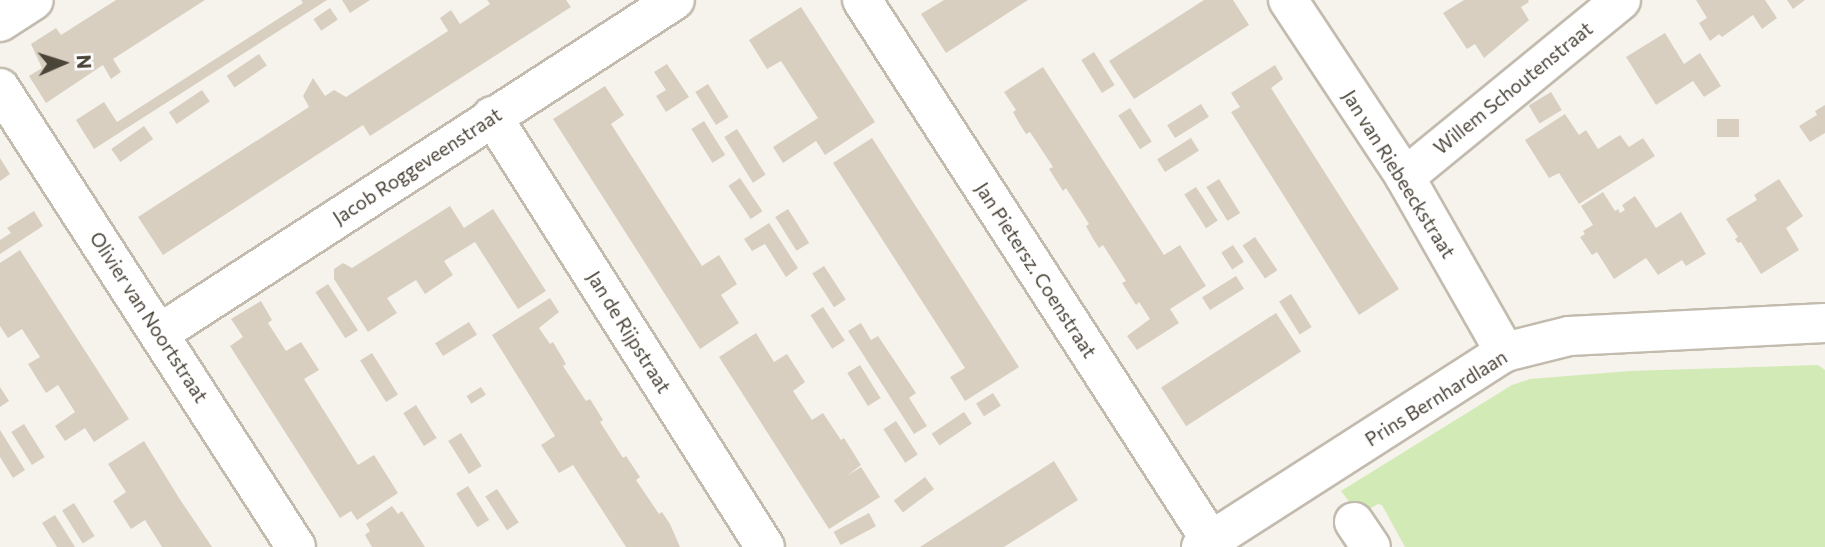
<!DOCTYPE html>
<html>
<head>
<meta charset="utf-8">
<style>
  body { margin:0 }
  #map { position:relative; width:1825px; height:547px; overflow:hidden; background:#f6f3ec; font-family:Commissioner,sans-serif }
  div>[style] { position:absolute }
  .green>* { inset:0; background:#d2eab5 }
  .building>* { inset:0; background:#d8cfc1; transform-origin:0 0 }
  .roads { filter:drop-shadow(2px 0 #c2bbae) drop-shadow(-2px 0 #c2bbae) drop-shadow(0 2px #c2bbae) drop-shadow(0 -2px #c2bbae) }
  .minor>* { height:38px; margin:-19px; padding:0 19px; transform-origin:19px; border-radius:19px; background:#fff }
  .tertiary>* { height:38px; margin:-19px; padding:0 19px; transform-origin:19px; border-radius:19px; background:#fff }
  span { translate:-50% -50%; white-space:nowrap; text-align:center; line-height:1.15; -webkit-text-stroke:6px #fff; paint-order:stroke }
  .street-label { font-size:19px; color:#4b4439 }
  .north { position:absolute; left:28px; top:28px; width:70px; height:70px; -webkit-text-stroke:5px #fff; paint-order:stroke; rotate:87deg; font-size:19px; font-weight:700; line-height:28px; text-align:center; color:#4b4439 }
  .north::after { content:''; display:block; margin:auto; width:24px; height:32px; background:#4b4439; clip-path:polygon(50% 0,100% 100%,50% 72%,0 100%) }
</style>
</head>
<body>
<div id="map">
  <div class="green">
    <i style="clip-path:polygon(1818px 365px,1825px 370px,1825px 547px,1405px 547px,1382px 505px,1378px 504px,1359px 515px,1341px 491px,1512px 385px,1530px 379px,1630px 371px)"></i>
  </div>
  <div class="building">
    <i style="clip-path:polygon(116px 0,205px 0,113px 59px,121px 72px,111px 79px,103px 65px,46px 103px,29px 76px,42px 68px,31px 44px,56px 28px,61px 35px)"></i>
    <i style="clip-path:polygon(301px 0,327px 0,94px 149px,76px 120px,104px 102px,117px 122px,303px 3px)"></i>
    <i style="clip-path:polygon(342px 0,370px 0,350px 13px)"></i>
    <i style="clip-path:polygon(487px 0,566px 0,571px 7px,370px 136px,363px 125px,163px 255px,138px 217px,309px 107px,303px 96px,313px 78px,325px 96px,334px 90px,346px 97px,448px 31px,440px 18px,451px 10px,460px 24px,490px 4px)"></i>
    <i style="clip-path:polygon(944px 0,1028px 0,946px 53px,921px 14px)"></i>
    <i style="clip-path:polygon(1204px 0,1233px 0,1249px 25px,1134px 99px,1109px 61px)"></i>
    <i style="clip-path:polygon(1464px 0,1528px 0,1529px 2px,1521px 7px,1529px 20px,1484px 58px,1475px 44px,1467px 49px,1443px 13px)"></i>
    <i style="clip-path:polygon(1696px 0,1765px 0,1777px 18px,1762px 29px,1753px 15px,1722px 37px,1719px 34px,1710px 41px,1699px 23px,1707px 18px)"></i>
    <i style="clip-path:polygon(1787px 0,1805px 0,1793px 9px)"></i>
    <i style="clip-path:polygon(801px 7px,875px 122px,825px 155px,816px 141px,783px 163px,773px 147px,818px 118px,781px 61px,767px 69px,749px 40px)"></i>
    <i style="left:330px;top:8px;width:14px;height:20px;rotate:56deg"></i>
    <i style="clip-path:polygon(1665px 33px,1684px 64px,1700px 53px,1721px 86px,1704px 97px,1693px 81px,1656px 105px,1626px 57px)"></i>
    <i style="left:1094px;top:52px;width:39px;height:15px;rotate:58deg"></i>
    <i style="left:259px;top:54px;width:14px;height:39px;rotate:56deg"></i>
    <i style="clip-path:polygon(667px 64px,689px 97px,666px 112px,656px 96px,666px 90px,654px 72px)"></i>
    <i style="clip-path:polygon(1275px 65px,1283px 79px,1271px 88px,1399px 289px,1359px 315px,1231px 112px,1240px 107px,1231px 93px)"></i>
    <i style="clip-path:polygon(1043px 67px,1164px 255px,1180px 245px,1206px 286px,1170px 309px,1179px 323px,1137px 350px,1127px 336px,1150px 319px,1139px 302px,1136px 305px,1122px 283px,1126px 281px,1103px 245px,1099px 248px,1092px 237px,1086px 226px,1089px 224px,1066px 188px,1063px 191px,1049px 169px,1053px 167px,1030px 132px,1026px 134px,1019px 123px,1013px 112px,1016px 110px,1004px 92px)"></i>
    <i style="left:708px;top:84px;width:39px;height:15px;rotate:58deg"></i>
    <i style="clip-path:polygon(605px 86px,624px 115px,611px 124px,702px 266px,719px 255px,737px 284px,721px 295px,739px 323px,700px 349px,553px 119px)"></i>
    <i style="left:202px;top:90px;width:14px;height:40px;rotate:56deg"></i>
    <i style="left:1551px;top:92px;width:21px;height:26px;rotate:59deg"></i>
    <i style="left:1201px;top:104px;width:15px;height:40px;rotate:58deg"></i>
    <i style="clip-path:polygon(1825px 105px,1825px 133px,1810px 142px,1799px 126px,1817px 115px,1815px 111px)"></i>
    <i style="left:1130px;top:108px;width:40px;height:14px;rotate:57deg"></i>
    <i style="clip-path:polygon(1565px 114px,1579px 135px,1586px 130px,1598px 149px,1620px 135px,1629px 147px,1643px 138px,1655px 156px,1579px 204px,1559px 173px,1549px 178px,1525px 140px)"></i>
    <i style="left:1717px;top:119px;width:22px;height:18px"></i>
    <i style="left:704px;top:121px;width:40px;height:15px;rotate:58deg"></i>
    <i style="left:144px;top:126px;width:16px;height:40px;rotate:55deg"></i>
    <i style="left:737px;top:129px;width:54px;height:15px;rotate:58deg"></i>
    <i style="clip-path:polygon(872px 138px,1019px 367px,965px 401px,950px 377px,965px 368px,833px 163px)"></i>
    <i style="left:1191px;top:138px;width:15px;height:40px;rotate:58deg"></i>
    <i style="clip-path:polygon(0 158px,10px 174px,0 181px)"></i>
    <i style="left:740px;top:178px;width:40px;height:14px;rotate:56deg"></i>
    <i style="left:1219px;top:179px;width:40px;height:15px;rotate:58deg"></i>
    <i style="clip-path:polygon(1779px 179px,1803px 216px,1786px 228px,1799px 250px,1761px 274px,1741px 242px,1738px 243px,1735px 239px,1738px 237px,1726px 219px,1757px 200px,1754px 195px)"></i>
    <i style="left:1196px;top:187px;width:40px;height:14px;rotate:57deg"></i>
    <i style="clip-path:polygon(1603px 192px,1615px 211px,1618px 209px,1620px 213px,1625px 210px,1622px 205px,1635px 196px,1656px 228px,1681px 212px,1706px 254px,1686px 266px,1682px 260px,1658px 275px,1646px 258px,1614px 279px,1597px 252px,1592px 255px,1580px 237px,1585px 234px,1583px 231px,1593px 225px,1581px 206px)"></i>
    <i style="clip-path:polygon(450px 206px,464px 228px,493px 209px,546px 291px,518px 309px,475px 242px,444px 261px,453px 275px,425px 294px,416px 280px,387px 298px,397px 313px,368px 332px,334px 279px,334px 269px,343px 263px,352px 268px)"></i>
    <i style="left:788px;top:209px;width:40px;height:15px;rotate:58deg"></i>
    <i style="clip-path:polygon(34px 211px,43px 226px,0 254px,0 240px,11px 233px,7px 228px)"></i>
    <i style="clip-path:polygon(769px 223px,798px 268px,786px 277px,765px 244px,752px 251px,744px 239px)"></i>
    <i style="left:1255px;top:237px;width:40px;height:15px;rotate:56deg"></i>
    <i style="left:1233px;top:245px;width:20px;height:14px;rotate:57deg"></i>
    <i style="clip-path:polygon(20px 250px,129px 419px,94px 442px,85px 428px,65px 441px,55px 426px,75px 412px,58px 385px,46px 393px,28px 364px,40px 357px,22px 329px,8px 338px,0 326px,0 263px)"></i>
    <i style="left:824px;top:266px;width:40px;height:14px;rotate:57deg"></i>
    <i style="left:1236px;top:276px;width:15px;height:40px;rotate:58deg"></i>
    <i style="left:328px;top:284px;width:55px;height:15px;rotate:57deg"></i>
    <i style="left:1291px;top:294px;width:39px;height:14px;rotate:58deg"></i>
    <i style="clip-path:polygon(550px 298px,559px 312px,539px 328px,550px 344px,553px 342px,566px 364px,563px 366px,586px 401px,590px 399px,603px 420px,600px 422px,623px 458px,626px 456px,640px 477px,636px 480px,659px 514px,662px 512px,670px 524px,680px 547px,626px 547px,573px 465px,559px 473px,541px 445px,555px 436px,492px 335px)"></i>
    <i style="clip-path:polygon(261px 301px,272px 320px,268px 323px,286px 351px,301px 342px,319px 370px,304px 379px,358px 465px,374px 455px,398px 493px,357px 520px,351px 511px,340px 518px,230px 346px,243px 337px,231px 319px)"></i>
    <i style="left:823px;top:307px;width:40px;height:15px;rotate:57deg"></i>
    <i style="left:1276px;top:313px;width:46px;height:137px;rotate:57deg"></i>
    <i style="left:469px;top:322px;width:15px;height:40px;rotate:58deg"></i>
    <i style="clip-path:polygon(861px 323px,871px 340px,878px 336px,916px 393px,909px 398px,927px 426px,914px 434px,848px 331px)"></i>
    <i style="clip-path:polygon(756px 333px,774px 362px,787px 354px,805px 382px,793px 391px,812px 420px,823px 413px,841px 440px,844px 438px,861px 465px,847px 476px,861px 467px,880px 497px,829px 529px,719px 357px)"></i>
    <i style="left:372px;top:353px;width:49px;height:14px;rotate:58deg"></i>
    <i style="left:860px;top:365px;width:39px;height:15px;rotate:58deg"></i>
    <i style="clip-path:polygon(0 387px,9px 401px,0 407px)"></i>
    <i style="left:481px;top:387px;width:9px;height:17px;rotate:58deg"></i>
    <i style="left:993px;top:393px;width:15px;height:20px;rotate:58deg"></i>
    <i style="left:416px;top:405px;width:39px;height:15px;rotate:58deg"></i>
    <i style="left:964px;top:412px;width:14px;height:39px;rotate:56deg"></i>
    <i style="left:896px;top:421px;width:40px;height:15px;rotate:57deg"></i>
    <i style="left:24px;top:424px;width:39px;height:15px;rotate:58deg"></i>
    <i style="clip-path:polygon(0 430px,25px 470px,13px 478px,0 457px)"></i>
    <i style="left:461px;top:433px;width:39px;height:15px;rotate:58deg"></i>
    <i style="clip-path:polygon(144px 441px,179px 498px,212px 547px,162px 547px,145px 520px,131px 529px,113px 501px,126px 492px,108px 464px)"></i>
    <i style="clip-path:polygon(1054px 461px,1078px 500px,1004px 547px,920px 547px)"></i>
    <i style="left:925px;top:477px;width:15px;height:39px;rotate:53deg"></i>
    <i style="left:468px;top:486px;width:40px;height:14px;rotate:58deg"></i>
    <i style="left:497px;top:489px;width:40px;height:14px;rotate:57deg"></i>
    <i style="left:74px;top:503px;width:39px;height:14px;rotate:58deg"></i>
    <i style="clip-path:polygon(392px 506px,398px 514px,402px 511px,425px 547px,372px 547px,365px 535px,370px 531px,366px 524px)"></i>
    <i style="left:869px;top:513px;width:15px;height:40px;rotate:62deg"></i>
    <i style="clip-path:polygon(55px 515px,75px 547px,57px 547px,42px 523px)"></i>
  </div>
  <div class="roads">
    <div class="minor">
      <i style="left:862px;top:0;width:644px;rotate:57.17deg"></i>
      <i style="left:1288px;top:0;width:212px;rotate:56.5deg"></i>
      <i style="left:1405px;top:177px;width:202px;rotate:60.3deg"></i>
      <i style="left:0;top:22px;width:40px;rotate:-32.9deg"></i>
      <i style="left:0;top:88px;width:546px;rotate:57.18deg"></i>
      <i style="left:492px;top:116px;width:510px;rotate:57.65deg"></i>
      <i style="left:1405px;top:177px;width:279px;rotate:-39.3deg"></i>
      <i style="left:160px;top:333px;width:613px;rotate:-32.89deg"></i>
      <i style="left:1354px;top:522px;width:30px;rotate:56deg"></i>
    </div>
    <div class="tertiary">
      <i style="left:1201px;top:547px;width:361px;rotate:-32.7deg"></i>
      <i style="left:1505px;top:352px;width:66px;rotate:-14deg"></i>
      <i style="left:1569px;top:336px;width:256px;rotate:-2.9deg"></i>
    </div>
  </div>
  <div class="street-label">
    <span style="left:1513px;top:88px;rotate:-39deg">Willem Schoutenstraat</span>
    <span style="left:417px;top:166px;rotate:-33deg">Jacob Roggeveenstraat</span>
    <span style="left:1399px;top:174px;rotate:58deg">Jan van Riebeeckstraat</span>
    <span style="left:1036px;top:270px;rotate:57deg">Jan Pietersz. Coenstraat</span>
    <span style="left:149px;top:317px;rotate:57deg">Olivier van Noortstraat</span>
    <span style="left:629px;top:332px;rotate:58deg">Jan de Rijpstraat</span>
    <span style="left:1436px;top:398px;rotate:-32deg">Prins Bernhardlaan</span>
  </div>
  <div class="north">N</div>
</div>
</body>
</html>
